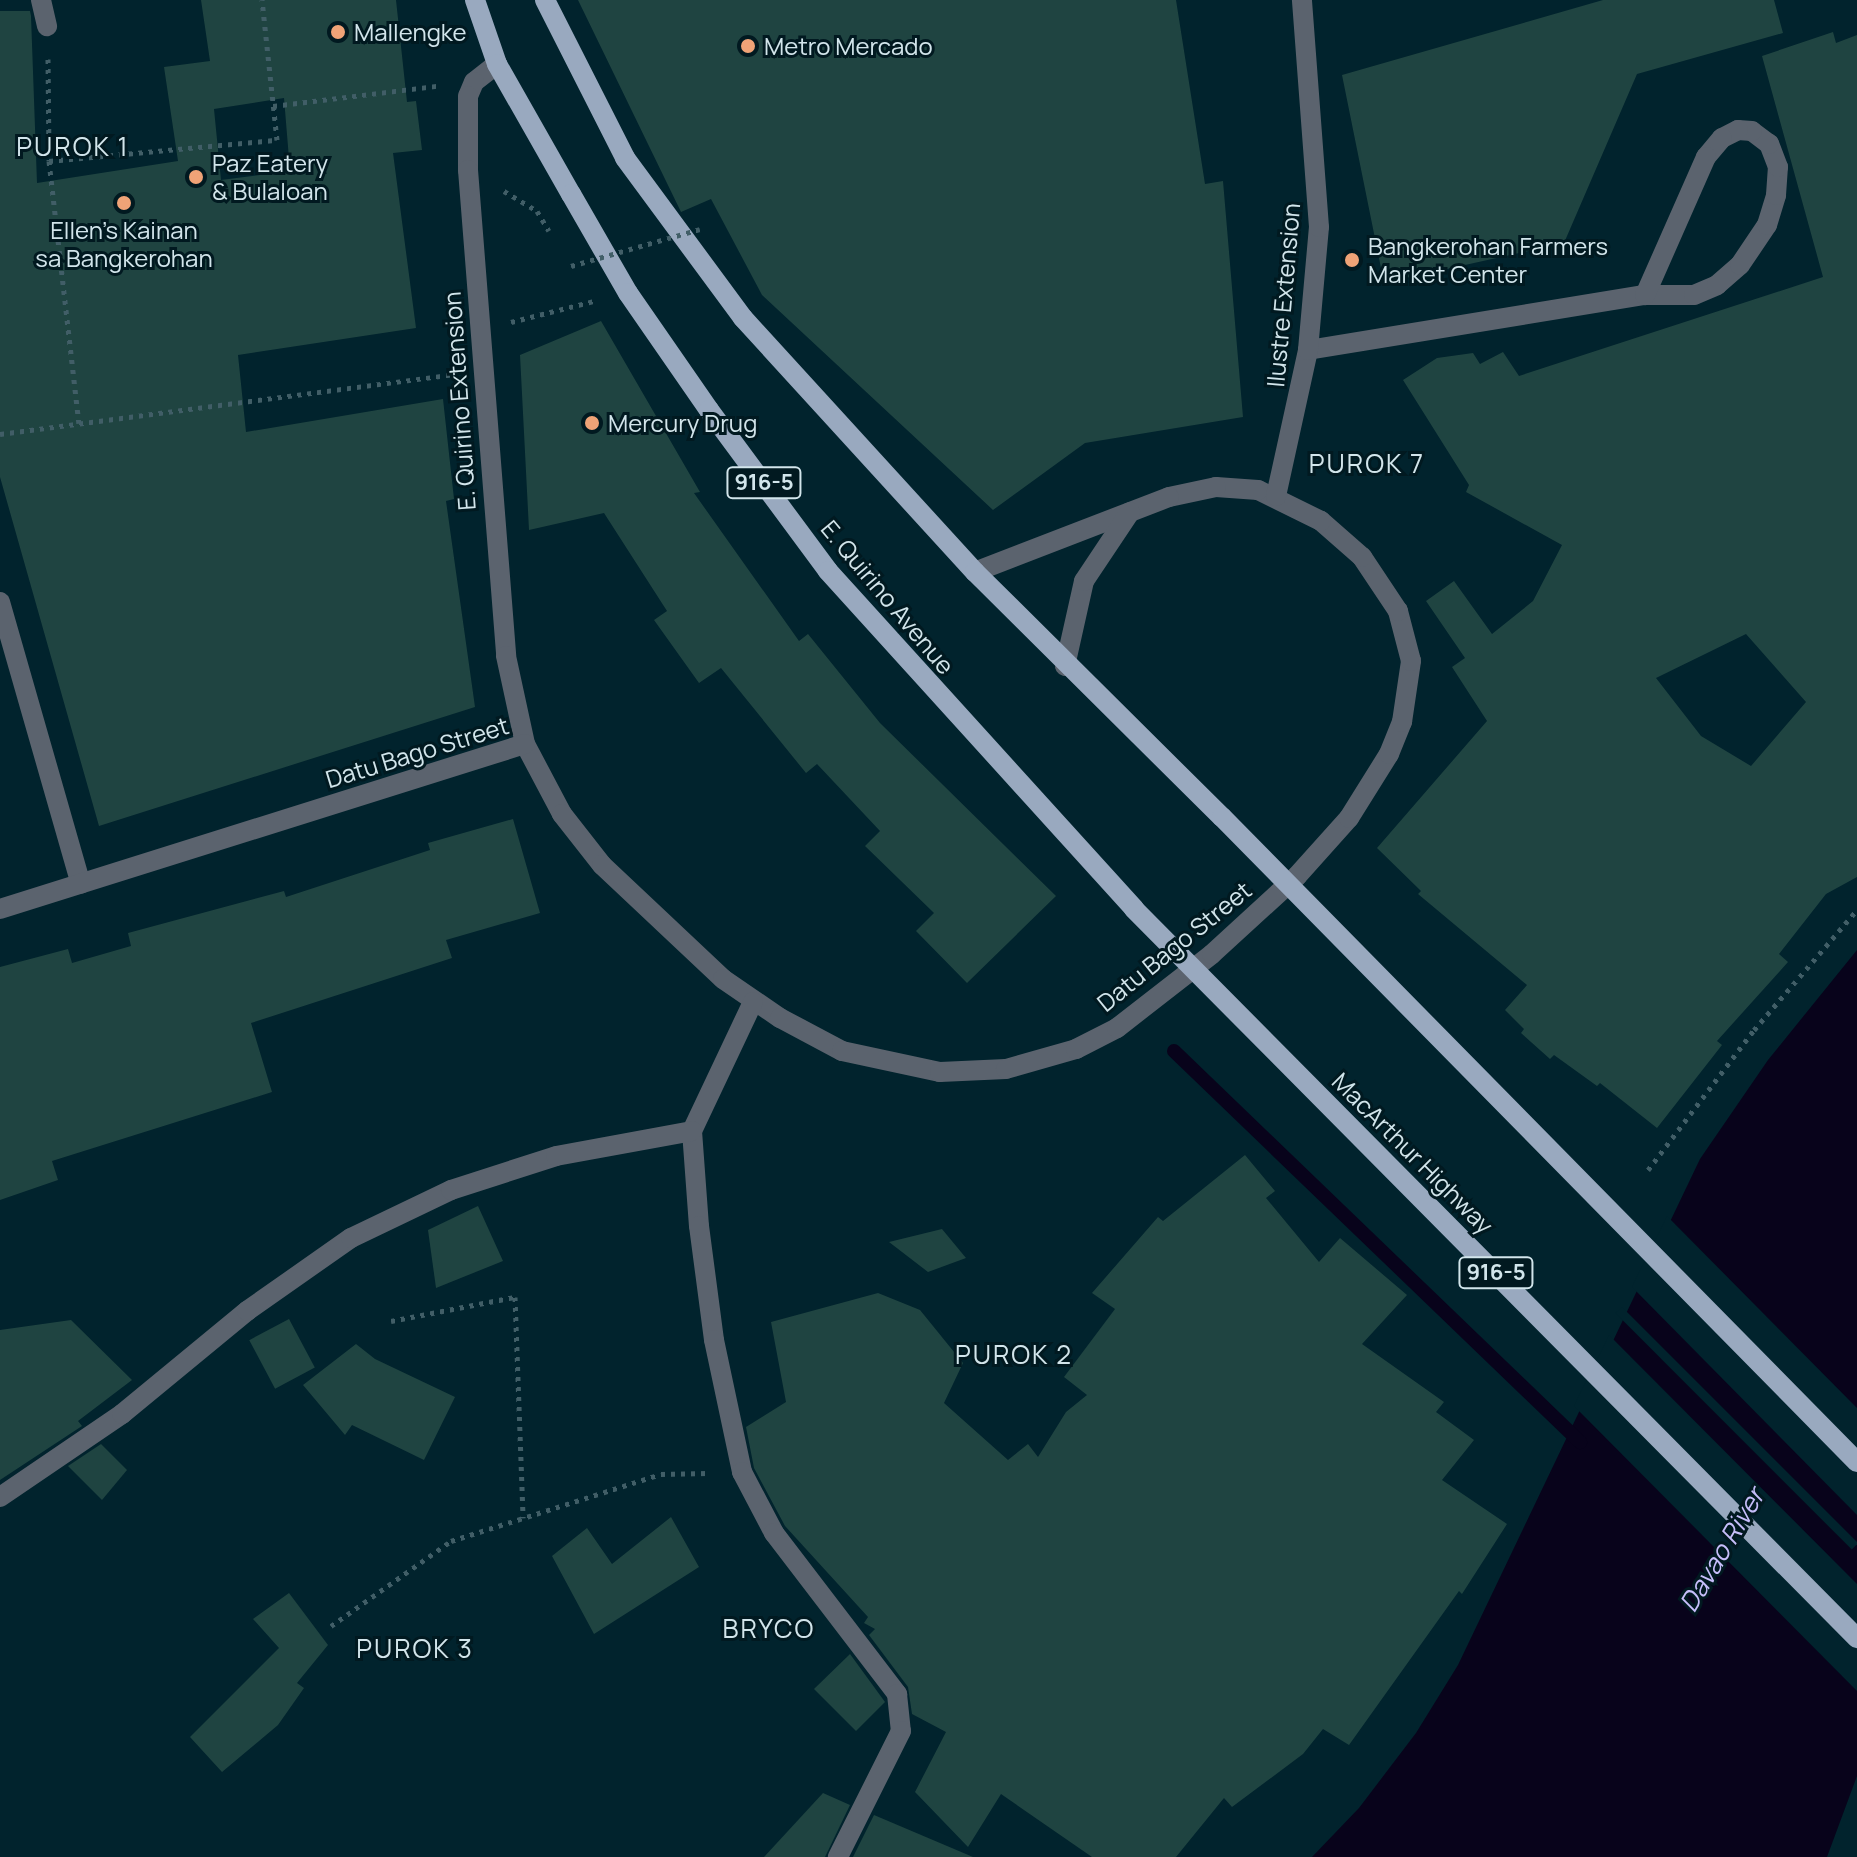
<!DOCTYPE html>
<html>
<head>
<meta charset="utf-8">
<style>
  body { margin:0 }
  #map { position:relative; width:1857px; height:1857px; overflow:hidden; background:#01232d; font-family:Manrope,sans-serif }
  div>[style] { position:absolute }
  .water>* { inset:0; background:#08031b }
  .pier>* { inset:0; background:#01232d; transform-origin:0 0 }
  .stream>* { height:14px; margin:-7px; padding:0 7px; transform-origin:7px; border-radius:7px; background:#08031b }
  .building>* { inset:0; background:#1f4441; transform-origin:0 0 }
  .path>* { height:5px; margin-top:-2.5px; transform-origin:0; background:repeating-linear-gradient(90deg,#415e67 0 4px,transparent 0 10px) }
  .minor>* { height:20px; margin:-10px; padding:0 10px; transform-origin:10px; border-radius:10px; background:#5b636e }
  .major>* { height:20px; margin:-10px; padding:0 10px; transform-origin:10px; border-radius:10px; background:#99a9bf }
  .path-bridge>* { height:5px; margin-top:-2.5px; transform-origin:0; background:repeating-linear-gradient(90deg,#415e67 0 4px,transparent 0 10px) }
  .major-bridge>* { height:20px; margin:-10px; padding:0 10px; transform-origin:10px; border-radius:10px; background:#99a9bf }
  .dots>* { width:22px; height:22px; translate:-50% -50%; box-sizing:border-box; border:4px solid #011920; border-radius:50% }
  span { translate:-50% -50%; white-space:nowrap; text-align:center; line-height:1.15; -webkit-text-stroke:6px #011920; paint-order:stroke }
  .shield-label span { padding:2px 6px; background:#011920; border:2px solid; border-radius:6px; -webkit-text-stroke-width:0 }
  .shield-label { font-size:22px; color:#d2e5eb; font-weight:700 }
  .poi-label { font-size:24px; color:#d2e5eb }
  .left { translate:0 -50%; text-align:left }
  .street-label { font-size:24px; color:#d2e5eb }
  .neighbourhood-label { font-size:26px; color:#d2e5eb; letter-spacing:2px }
  .water-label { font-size:26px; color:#c6befa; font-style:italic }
</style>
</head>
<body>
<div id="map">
  <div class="water">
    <i style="clip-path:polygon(1857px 950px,1857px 1776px,1827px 1857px,1312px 1857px,1359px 1808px,1416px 1733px,1458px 1665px,1700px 1159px,1768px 1060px)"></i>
  </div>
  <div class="pier">
    <i style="clip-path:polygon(1667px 1216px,1857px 1408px,1857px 1515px,1632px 1287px)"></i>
    <i style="left:1622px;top:1307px;width:334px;height:9px;rotate:45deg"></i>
    <i style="clip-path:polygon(1609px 1335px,1857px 1584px,1857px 1691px,1574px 1406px)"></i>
  </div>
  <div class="stream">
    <i style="left:1174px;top:1051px;width:564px;rotate:43.92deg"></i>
  </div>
  <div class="building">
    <i style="clip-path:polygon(evenodd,201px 0,396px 0,407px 102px,416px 101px,422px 150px,393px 153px,416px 328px,238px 355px,246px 432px,443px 399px,454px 499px,446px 501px,475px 707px,99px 826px,0 477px,0 11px,30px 11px,31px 16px,37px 183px,178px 161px,164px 67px,210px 61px,201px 0,284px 98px,290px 171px,221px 180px,214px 109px,284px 98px)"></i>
    <i style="clip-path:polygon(578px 0,1176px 0,1205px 184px,1223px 181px,1243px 417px,1085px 443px,993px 510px,762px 295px,711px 199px,681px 212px)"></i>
    <i style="clip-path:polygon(1603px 0,1774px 0,1783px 33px,1637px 74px,1564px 243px,1384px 283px,1342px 75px)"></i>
    <i style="clip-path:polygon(evenodd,1833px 32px,1836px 43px,1857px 35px,1857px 877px,1826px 894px,1779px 954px,1788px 962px,1717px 1041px,1722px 1045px,1657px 1128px,1600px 1083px,1597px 1086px,1554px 1055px,1550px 1059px,1521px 1033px,1524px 1029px,1505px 1010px,1527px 985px,1418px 894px,1421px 891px,1377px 848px,1487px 721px,1452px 667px,1465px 658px,1426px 601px,1454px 581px,1492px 634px,1533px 601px,1562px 545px,1466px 492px,1469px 485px,1403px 380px,1437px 358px,1473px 353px,1480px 364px,1503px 352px,1519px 376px,1823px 277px,1762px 56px,1833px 32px,1746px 634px,1806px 702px,1751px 766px,1701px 736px,1656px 678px,1746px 634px)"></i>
    <i style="clip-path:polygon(601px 321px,700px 492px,694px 493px,799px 641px,808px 634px,880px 723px,1056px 896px,967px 983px,916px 931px,934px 913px,865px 846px,880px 831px,817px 764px,806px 773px,721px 668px,699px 683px,654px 620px,667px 611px,604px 513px,529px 530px,520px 355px)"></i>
    <i style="clip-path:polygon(513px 819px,540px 913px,446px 940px,452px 958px,251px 1023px,272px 1092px,52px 1161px,58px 1180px,0 1200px,0 967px,68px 949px,72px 963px,131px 946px,128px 933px,284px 891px,286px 897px,430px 850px,428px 843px)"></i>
    <i style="clip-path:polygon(1245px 1155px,1275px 1191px,1266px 1198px,1319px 1262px,1340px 1238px,1407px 1295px,1362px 1344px,1444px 1402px,1436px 1412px,1474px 1440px,1442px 1480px,1507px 1524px,1462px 1594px,1459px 1591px,1349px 1745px,1323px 1729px,1303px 1754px,1232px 1807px,1224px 1798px,1176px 1857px,1092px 1857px,1001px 1794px,968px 1847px,915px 1792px,946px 1732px,912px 1714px,908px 1687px,869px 1635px,875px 1629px,864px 1623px,868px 1617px,785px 1526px,754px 1468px,746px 1427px,786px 1402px,771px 1322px,878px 1293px,920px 1310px,963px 1363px,944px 1403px,1008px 1460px,1028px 1444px,1038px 1457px,1066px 1412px,1087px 1395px,1064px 1377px,1115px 1309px,1092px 1293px,1158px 1217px,1163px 1221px)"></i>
    <i style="clip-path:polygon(478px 1206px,503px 1261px,436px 1288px,428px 1230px)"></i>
    <i style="clip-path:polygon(942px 1229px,966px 1258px,928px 1272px,889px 1242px)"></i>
    <i style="left:289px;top:1319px;width:55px;height:45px;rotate:62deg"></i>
    <i style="clip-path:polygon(71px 1320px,132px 1380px,78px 1421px,82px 1426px,0 1480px,0 1330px)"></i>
    <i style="clip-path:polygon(356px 1344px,375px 1359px,455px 1397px,424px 1460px,352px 1425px,345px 1435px,303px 1385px)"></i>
    <i style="clip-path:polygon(101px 1444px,127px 1470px,102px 1500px,68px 1466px)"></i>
    <i style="clip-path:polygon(671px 1517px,699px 1567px,594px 1634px,552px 1556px,587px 1528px,612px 1564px)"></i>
    <i style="clip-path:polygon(289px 1593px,328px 1645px,297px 1683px,304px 1688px,278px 1725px,222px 1772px,190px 1737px,279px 1648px,253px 1619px)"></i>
    <i style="clip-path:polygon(850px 1654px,885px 1702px,856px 1731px,814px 1689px)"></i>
    <i style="clip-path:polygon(823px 1793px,850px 1805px,825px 1857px,764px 1857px)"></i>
    <i style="clip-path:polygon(874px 1815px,973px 1857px,853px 1857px)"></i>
  </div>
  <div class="path">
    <i style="left:48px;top:59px;width:102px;rotate:89.4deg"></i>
    <i style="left:49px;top:161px;width:264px;rotate:83.5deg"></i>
    <i style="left:273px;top:106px;width:165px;rotate:-7deg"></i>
    <i style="left:49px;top:161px;width:229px;rotate:-5.3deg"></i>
    <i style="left:277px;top:140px;width:141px;rotate:-96.1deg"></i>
    <i style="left:504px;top:191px;width:39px;rotate:31deg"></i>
    <i style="left:537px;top:211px;width:23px;rotate:59deg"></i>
    <i style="left:511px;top:322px;width:86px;rotate:-14.2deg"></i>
    <i style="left:0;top:434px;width:455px;rotate:-7.5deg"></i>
    <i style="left:1648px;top:1170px;width:176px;rotate:-52.9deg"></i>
    <i style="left:1754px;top:1030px;width:158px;rotate:-49.4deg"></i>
    <i style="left:391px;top:1321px;width:126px;rotate:-11deg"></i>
    <i style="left:515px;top:1297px;width:221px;rotate:87.9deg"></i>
    <i style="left:331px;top:1626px;width:147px;rotate:-35.3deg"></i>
    <i style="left:451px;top:1541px;width:220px;rotate:-17.7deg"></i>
    <i style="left:661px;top:1474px;width:47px;rotate:-1.2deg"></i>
  </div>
  <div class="minor">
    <i style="left:41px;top:0;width:27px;rotate:77deg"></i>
    <i style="left:497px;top:64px;width:29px;rotate:142deg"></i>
    <i style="left:474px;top:82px;width:15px;rotate:113deg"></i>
    <i style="left:468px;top:96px;width:74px;rotate:90deg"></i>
    <i style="left:468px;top:170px;width:487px;rotate:85.5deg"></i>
    <i style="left:506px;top:656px;width:90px;rotate:77.8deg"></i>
    <i style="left:525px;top:744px;width:79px;rotate:62.1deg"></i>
    <i style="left:562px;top:814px;width:65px;rotate:51.9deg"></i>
    <i style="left:602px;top:865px;width:166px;rotate:43.3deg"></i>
    <i style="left:723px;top:979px;width:69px;rotate:34.4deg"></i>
    <i style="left:780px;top:1018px;width:70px;rotate:28deg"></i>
    <i style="left:842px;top:1051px;width:100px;rotate:12.1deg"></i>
    <i style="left:940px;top:1072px;width:66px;rotate:-2.6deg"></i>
    <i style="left:1006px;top:1069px;width:73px;rotate:-15.9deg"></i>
    <i style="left:1076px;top:1049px;width:46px;rotate:-27.1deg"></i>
    <i style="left:1117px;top:1028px;width:120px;rotate:-37.9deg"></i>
    <i style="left:1212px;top:954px;width:115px;rotate:-42.5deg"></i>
    <i style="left:1297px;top:876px;width:78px;rotate:-48.1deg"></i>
    <i style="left:1349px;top:818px;width:75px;rotate:-58deg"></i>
    <i style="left:1389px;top:754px;width:35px;rotate:-68deg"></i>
    <i style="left:1402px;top:722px;width:62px;rotate:-81.6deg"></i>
    <i style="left:1411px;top:661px;width:52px;rotate:-104.6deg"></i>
    <i style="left:1398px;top:611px;width:65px;rotate:-123.7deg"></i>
    <i style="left:1362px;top:557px;width:55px;rotate:-138.7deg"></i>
    <i style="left:1321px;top:521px;width:70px;rotate:-153.8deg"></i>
    <i style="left:1258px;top:490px;width:42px;rotate:-175.9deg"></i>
    <i style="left:1216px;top:487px;width:48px;rotate:168deg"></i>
    <i style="left:1169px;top:497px;width:208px;rotate:158.9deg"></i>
    <i style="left:1308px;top:350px;width:341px;rotate:-9.3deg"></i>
    <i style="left:1645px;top:295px;width:49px"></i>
    <i style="left:1694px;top:295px;width:25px;rotate:-23deg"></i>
    <i style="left:1717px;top:285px;width:30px;rotate:-41deg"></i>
    <i style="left:1740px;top:265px;width:48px;rotate:-56deg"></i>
    <i style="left:1767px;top:225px;width:31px;rotate:-73deg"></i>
    <i style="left:1776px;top:195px;width:28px;rotate:-86deg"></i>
    <i style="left:1778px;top:167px;width:25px;rotate:-111deg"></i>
    <i style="left:1769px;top:144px;width:21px;rotate:-143deg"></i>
    <i style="left:1752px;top:131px;width:14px;rotate:-176deg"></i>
    <i style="left:1738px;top:130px;width:18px;rotate:153deg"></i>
    <i style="left:1722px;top:138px;width:25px;rotate:130deg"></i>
    <i style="left:1706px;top:157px;width:151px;rotate:113.8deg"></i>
    <i style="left:1276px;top:496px;width:149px;rotate:-77.6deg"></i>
    <i style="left:1308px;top:350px;width:123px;rotate:-84.9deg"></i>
    <i style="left:1319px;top:227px;width:228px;rotate:-94.3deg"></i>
    <i style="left:0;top:602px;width:293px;rotate:74deg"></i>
    <i style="left:1065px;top:666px;width:87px;rotate:-77.4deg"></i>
    <i style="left:1084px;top:581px;width:83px;rotate:-56.3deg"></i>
    <i style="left:0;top:909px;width:550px;rotate:-17.45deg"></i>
    <i style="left:753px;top:1002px;width:143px;rotate:115.3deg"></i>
    <i style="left:692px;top:1131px;width:95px;rotate:85.8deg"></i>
    <i style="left:699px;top:1226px;width:115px;rotate:82.5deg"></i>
    <i style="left:714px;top:1340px;width:135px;rotate:78deg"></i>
    <i style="left:742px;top:1472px;width:69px;rotate:62.3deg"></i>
    <i style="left:774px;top:1533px;width:203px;rotate:52.6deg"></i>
    <i style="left:897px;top:1694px;width:37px;rotate:84deg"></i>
    <i style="left:901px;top:1731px;width:141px;rotate:116.6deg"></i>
    <i style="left:0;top:1497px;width:148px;rotate:-34.2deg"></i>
    <i style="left:122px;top:1414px;width:162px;rotate:-39.5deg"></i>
    <i style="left:247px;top:1311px;width:127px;rotate:-35.1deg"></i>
    <i style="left:351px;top:1238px;width:111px;rotate:-25.6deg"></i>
    <i style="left:451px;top:1190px;width:110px;rotate:-17.9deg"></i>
    <i style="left:556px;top:1156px;width:138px;rotate:-10.4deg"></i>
  </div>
  <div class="major">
    <i style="left:475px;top:0;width:68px;rotate:71deg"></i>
    <i style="left:497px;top:64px;width:150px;rotate:60.4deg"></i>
    <i style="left:571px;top:194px;width:114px;rotate:60.1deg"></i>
    <i style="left:628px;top:293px;width:142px;rotate:55.3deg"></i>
    <i style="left:709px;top:410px;width:200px;rotate:53.5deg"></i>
    <i style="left:828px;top:571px;width:456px;rotate:47.8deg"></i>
    <i style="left:545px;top:0;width:177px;rotate:63.1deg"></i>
    <i style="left:625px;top:158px;width:199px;rotate:53.6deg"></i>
    <i style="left:743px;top:318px;width:344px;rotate:47.6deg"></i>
    <i style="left:975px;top:572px;width:348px;rotate:44.8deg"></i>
  </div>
  <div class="path-bridge">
    <i style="left:571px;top:266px;width:134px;rotate:-16deg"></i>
  </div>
  <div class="major-bridge">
    <i style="left:1222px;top:817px;width:905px;rotate:45.45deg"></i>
    <i style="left:1134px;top:909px;width:1027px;rotate:45.24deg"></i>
  </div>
  <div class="dots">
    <i style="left:338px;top:32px;background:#efa377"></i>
    <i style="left:748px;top:46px;background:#efa377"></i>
    <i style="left:196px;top:177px;background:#efa377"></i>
    <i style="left:124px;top:203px;background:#efa377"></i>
    <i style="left:1352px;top:260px;background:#efa377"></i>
    <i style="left:592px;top:423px;background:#efa377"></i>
  </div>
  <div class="shield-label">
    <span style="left:764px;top:483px">916-5</span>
    <span style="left:1496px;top:1273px">916-5</span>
  </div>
  <div class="poi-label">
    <span class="left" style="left:354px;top:32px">Mallengke</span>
    <span class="left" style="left:764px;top:46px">Metro Mercado</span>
    <span class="left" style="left:212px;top:177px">Paz Eatery<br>&amp; Bulaloan</span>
    <span style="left:124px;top:244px">Ellen's Kainan<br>sa Bangkerohan</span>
    <span class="left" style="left:1368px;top:260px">Bangkerohan Farmers<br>Market Center</span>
    <span class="left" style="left:608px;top:423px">Mercury Drug</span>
  </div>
  <div class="street-label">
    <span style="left:1283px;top:295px;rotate:-85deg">Ilustre Extension</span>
    <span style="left:459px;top:401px;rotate:-94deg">E. Quirino Extension</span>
    <span style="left:888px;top:597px;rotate:50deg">E. Quirino Avenue</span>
    <span style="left:417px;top:752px;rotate:-17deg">Datu Bago Street</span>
    <span style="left:1174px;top:946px;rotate:-39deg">Datu Bago Street</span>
    <span style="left:1413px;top:1153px;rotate:45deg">MacArthur Highway</span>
  </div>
  <div class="neighbourhood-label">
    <span style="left:73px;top:147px">PUROK 1</span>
    <span style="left:1367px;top:464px">PUROK 7</span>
    <span style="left:1014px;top:1355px">PUROK 2</span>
    <span style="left:769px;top:1629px">BRYCO</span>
    <span style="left:415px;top:1649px">PUROK 3</span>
  </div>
  <div class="water-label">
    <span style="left:1722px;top:1550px;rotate:-59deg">Davao River</span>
  </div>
</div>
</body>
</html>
